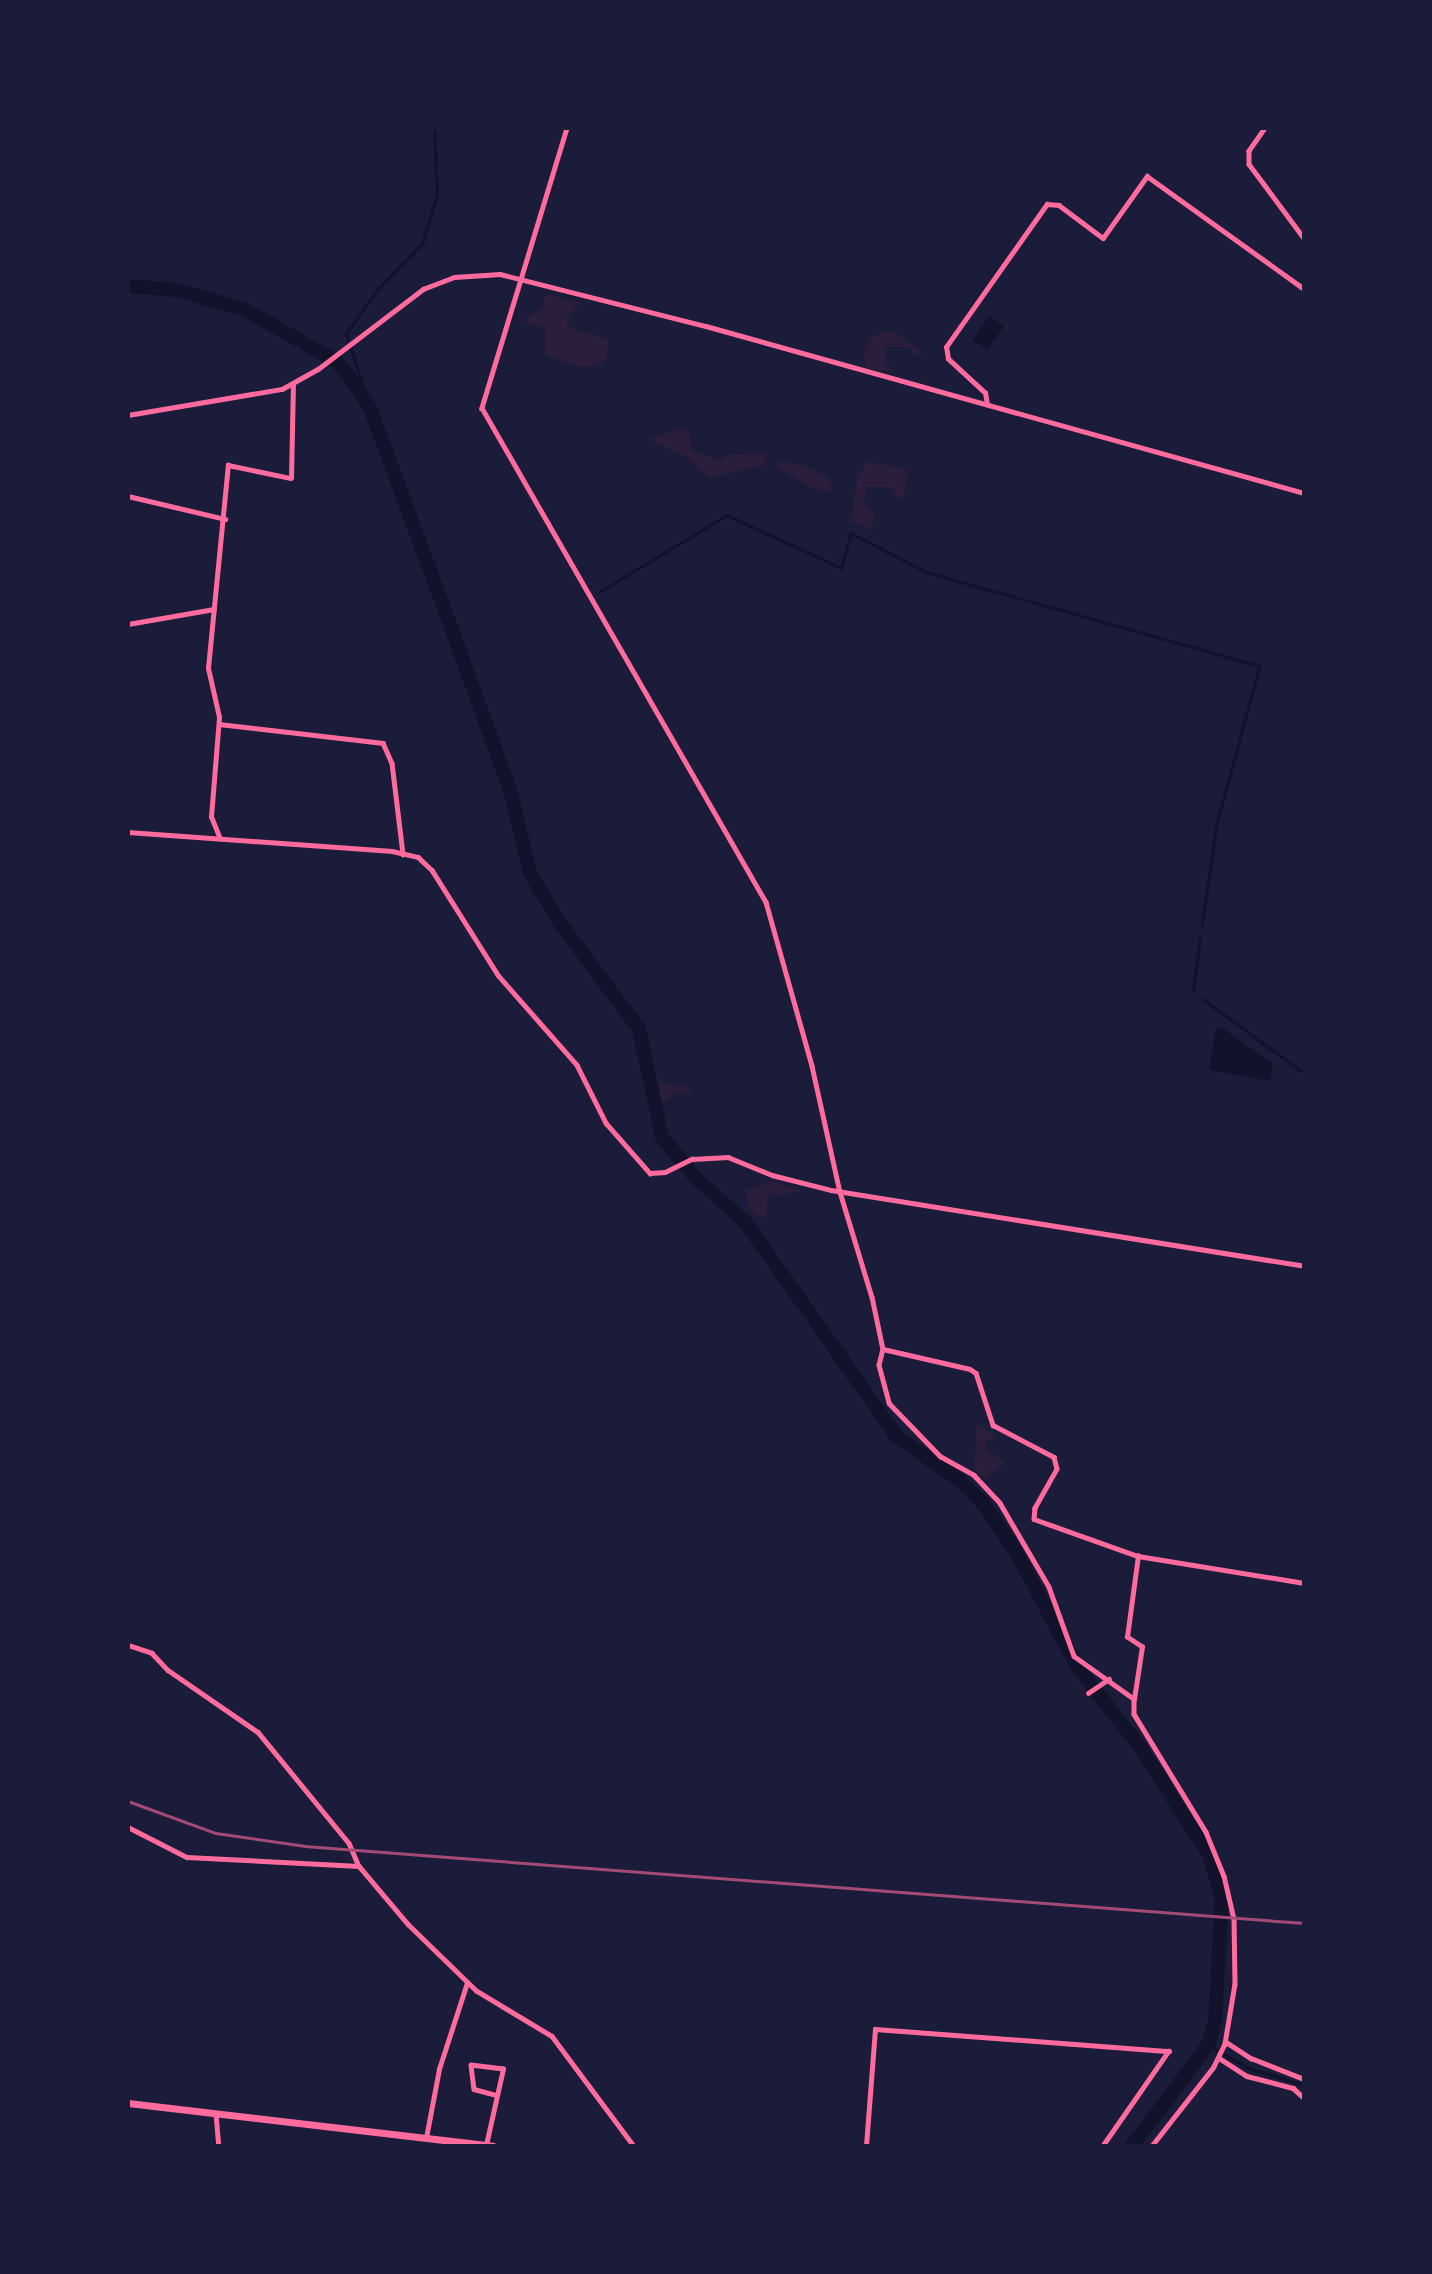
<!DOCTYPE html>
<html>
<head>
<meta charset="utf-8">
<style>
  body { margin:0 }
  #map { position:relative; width:1432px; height:2274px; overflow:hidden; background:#1b1b3a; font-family:"PT Sans",sans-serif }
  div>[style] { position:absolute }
  .green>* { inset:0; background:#2a1e3b }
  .water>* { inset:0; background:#12122b; transform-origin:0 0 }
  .stream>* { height:2.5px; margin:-1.25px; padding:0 1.25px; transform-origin:1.25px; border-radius:1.25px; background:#12122b }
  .river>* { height:14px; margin:-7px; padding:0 7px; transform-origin:7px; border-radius:7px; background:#12122b }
  .minor>* { height:4.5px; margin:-2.25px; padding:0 2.25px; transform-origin:2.25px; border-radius:2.25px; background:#ff6b9d }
  .trunk>* { height:7px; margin:-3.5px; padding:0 3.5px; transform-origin:3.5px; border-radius:3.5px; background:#ff6b9d }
  .rail>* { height:2.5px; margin:-1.25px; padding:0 1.25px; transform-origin:1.25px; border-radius:1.25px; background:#a44b75 }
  span { translate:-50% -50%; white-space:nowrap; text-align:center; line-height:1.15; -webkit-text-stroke:7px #1b1b3a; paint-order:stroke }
  .frame { position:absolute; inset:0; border:130px solid #1b1b3a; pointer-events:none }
</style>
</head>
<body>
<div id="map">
  <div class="green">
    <i style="clip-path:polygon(555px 295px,581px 304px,570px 313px,567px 326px,608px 340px,607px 356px,601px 365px,579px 367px,545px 355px,546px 329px,523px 321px,542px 308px,545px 296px)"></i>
    <i style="clip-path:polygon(883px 331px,894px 332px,923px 353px,914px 356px,910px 347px,885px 347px,885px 364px,898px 372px,866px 369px,863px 354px,871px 338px)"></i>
    <i style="clip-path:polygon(681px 428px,689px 432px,692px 450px,721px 461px,729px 454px,762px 453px,766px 456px,763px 465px,709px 478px,687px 457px,649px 439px)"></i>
    <i style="clip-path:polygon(780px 461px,804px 465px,828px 478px,833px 489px,828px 492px,808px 486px,777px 467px)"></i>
    <i style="clip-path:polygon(868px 461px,908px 470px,905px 493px,897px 500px,891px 487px,866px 487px,864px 501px,875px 517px,871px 531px,851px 521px,857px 479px)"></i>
    <i style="clip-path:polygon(652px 1081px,692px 1088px,691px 1093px,677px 1093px,661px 1104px,660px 1115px,670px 1124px,665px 1130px,650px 1121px,645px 1089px)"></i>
    <i style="clip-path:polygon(771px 1181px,803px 1191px,768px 1196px,767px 1216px,761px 1218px,749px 1207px,745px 1190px)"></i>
    <i style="clip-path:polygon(977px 1424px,996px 1435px,986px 1443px,986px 1450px,1005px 1462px,986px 1480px,974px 1467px)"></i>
  </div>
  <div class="water">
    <i style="left:989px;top:316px;width:18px;height:29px;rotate:34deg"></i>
    <i style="clip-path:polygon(1221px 1027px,1273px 1064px,1270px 1081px,1209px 1070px,1216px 1028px)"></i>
  </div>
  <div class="stream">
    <i style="left:370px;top:408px;width:78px;rotate:-108deg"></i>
    <i style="left:346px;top:334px;width:52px;rotate:-55.1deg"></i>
    <i style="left:376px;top:291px;width:66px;rotate:-45.6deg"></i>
    <i style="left:422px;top:244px;width:51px;rotate:-73deg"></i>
    <i style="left:437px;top:195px;width:67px;rotate:-92.6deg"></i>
    <i style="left:599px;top:592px;width:149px;rotate:-31deg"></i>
    <i style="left:727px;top:515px;width:126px;rotate:24.9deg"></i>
    <i style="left:841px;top:568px;width:36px;rotate:-74deg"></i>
    <i style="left:851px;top:533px;width:85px;rotate:27.5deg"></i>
    <i style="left:926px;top:572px;width:347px;rotate:15.7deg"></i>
    <i style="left:1260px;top:666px;width:164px;rotate:105.2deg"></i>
    <i style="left:1217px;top:824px;width:102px;rotate:98.4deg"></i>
    <i style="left:1193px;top:992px;width:54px;rotate:-82.6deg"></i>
    <i style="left:1203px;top:999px;width:125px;rotate:36.2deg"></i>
    <i style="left:1208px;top:2045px;width:47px;rotate:29.3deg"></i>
    <i style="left:1249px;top:2068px;width:58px;rotate:17.2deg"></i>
  </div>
  <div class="river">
    <i style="left:128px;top:286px;width:49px;rotate:4.7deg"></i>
    <i style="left:177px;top:290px;width:72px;rotate:16.2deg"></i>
    <i style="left:246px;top:310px;width:105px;rotate:29.7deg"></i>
    <i style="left:337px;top:362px;width:20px;rotate:49deg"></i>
    <i style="left:350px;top:377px;width:37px;rotate:57deg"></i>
    <i style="left:370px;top:408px;width:237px;rotate:69.7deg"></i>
    <i style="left:452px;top:630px;width:173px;rotate:70.1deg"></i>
    <i style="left:511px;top:793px;width:82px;rotate:76.6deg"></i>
    <i style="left:530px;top:873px;width:58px;rotate:59deg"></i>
    <i style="left:560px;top:923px;width:132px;rotate:53.3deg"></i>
    <i style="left:639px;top:1029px;width:110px;rotate:78deg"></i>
    <i style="left:662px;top:1137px;width:52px;rotate:50.5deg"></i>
    <i style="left:695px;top:1177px;width:69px;rotate:42deg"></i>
    <i style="left:746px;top:1223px;width:261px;rotate:54.8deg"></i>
    <i style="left:896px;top:1436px;width:77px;rotate:34.9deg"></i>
    <i style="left:959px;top:1480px;width:33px;rotate:44deg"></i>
    <i style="left:983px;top:1503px;width:59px;rotate:56deg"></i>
    <i style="left:1016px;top:1552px;width:132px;rotate:61.9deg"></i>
    <i style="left:1078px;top:1668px;width:100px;rotate:51.9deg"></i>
    <i style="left:1140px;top:1747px;width:128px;rotate:57.4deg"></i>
    <i style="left:1209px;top:1855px;width:44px;rotate:72.8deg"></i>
    <i style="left:1222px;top:1897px;width:124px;rotate:93.2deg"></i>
    <i style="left:1215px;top:2021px;width:25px;rotate:106deg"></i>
    <i style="left:1208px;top:2045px;width:126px;rotate:127deg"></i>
  </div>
  <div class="minor">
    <i style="left:567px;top:128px;width:293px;rotate:106.9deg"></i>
    <i style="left:482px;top:408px;width:570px;rotate:60.11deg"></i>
    <i style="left:766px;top:902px;width:170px;rotate:74.3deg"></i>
    <i style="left:812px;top:1066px;width:129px;rotate:77.5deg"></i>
    <i style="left:840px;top:1192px;width:110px;rotate:73.1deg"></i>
    <i style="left:872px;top:1297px;width:53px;rotate:78.1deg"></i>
    <i style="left:883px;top:1349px;width:16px;rotate:104deg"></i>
    <i style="left:879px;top:1365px;width:39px;rotate:75deg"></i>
    <i style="left:889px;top:1403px;width:74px;rotate:46.1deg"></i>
    <i style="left:940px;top:1456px;width:39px;rotate:29deg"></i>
    <i style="left:974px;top:1475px;width:38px;rotate:47deg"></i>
    <i style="left:1000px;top:1503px;width:97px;rotate:59.7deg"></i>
    <i style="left:1049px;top:1587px;width:73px;rotate:70.1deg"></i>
    <i style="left:1074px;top:1656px;width:74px;rotate:35.6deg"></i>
    <i style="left:1134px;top:1699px;width:15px;rotate:90deg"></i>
    <i style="left:1134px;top:1714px;width:138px;rotate:58.6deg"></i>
    <i style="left:1206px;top:1832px;width:48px;rotate:67.8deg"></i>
    <i style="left:1224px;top:1876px;width:44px;rotate:76.9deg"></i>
    <i style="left:1234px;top:1919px;width:65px;rotate:89.1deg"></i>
    <i style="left:1235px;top:1984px;width:61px;rotate:99.5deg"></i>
    <i style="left:1225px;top:2044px;width:25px;rotate:116deg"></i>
    <i style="left:1214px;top:2067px;width:100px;rotate:128.1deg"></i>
    <i style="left:1265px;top:128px;width:28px;rotate:125deg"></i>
    <i style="left:1249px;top:151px;width:13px;rotate:90deg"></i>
    <i style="left:1249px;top:164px;width:92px;rotate:53.4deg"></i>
    <i style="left:987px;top:405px;width:12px;rotate:-99deg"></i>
    <i style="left:985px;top:393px;width:50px;rotate:-137.4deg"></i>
    <i style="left:948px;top:359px;width:12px;rotate:-99deg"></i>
    <i style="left:946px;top:347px;width:175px;rotate:-54.8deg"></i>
    <i style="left:1047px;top:204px;width:12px;rotate:5deg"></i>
    <i style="left:1059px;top:205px;width:55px;rotate:36.9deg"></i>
    <i style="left:1103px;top:238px;width:76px;rotate:-54.6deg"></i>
    <i style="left:1147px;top:176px;width:193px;rotate:35.7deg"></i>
    <i style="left:128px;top:415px;width:156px;rotate:-9.6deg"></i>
    <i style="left:282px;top:389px;width:41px;rotate:-29.1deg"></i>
    <i style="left:318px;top:369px;width:132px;rotate:-37.3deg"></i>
    <i style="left:423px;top:289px;width:33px;rotate:-21deg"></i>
    <i style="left:454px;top:277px;width:46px;rotate:-3.7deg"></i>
    <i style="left:500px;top:274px;width:212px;rotate:14.2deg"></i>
    <i style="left:706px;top:326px;width:621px;rotate:15.6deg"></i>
    <i style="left:128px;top:496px;width:100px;rotate:13.3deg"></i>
    <i style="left:128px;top:624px;width:87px;rotate:-9.9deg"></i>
    <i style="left:219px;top:724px;width:165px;rotate:6.6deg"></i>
    <i style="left:383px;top:743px;width:22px;rotate:66deg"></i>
    <i style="left:392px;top:763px;width:92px;rotate:83.1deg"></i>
    <i style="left:128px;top:832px;width:265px;rotate:4.1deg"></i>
    <i style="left:392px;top:851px;width:27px;rotate:13deg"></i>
    <i style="left:418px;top:857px;width:19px;rotate:43deg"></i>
    <i style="left:432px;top:870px;width:124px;rotate:57.8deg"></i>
    <i style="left:498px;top:975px;width:120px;rotate:48.7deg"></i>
    <i style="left:577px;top:1065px;width:65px;rotate:63.4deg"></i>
    <i style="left:606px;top:1123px;width:67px;rotate:48.7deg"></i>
    <i style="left:650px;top:1173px;width:15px;rotate:-4deg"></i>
    <i style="left:665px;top:1172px;width:30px;rotate:-26deg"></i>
    <i style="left:692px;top:1159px;width:36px;rotate:-3deg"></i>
    <i style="left:728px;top:1157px;width:48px;rotate:22.2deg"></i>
    <i style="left:772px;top:1175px;width:61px;rotate:14.3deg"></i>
    <i style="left:831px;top:1190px;width:479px;rotate:9.1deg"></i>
    <i style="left:220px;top:839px;width:24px;rotate:-112deg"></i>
    <i style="left:211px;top:817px;width:100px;rotate:-85.4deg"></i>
    <i style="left:219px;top:717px;width:50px;rotate:-102.7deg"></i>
    <i style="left:208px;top:668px;width:204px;rotate:-84.4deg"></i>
    <i style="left:228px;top:465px;width:64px;rotate:11.7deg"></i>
    <i style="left:291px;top:478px;width:94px;rotate:-88.8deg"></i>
    <i style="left:883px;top:1349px;width:89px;rotate:12.9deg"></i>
    <i style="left:970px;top:1369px;width:7px;rotate:34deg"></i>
    <i style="left:976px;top:1373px;width:55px;rotate:71.9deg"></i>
    <i style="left:993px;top:1425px;width:69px;rotate:27.7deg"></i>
    <i style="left:1054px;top:1457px;width:12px;rotate:76deg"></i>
    <i style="left:1057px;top:1469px;width:45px;rotate:119.4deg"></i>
    <i style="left:1035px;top:1508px;width:11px;rotate:95deg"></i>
    <i style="left:1034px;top:1519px;width:110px;rotate:19.6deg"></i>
    <i style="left:1138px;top:1556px;width:168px;rotate:9.2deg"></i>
    <i style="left:128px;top:1645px;width:25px;rotate:18deg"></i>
    <i style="left:152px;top:1653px;width:23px;rotate:47deg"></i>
    <i style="left:168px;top:1670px;width:109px;rotate:34.6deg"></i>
    <i style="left:258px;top:1732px;width:144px;rotate:50.7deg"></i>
    <i style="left:349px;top:1843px;width:25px;rotate:67deg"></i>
    <i style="left:359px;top:1866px;width:76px;rotate:49.8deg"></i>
    <i style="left:408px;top:1924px;width:96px;rotate:44.2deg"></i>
    <i style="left:477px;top:1991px;width:87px;rotate:31deg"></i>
    <i style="left:552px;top:2036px;width:137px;rotate:53.3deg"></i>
    <i style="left:1088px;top:1693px;width:25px;rotate:-34deg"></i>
    <i style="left:1134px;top:1699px;width:53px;rotate:-81.3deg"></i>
    <i style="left:1142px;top:1647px;width:18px;rotate:-146deg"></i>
    <i style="left:1127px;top:1637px;width:82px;rotate:-82.3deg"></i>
    <i style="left:128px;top:1827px;width:66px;rotate:27deg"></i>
    <i style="left:187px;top:1857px;width:172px;rotate:3deg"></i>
    <i style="left:1226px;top:2042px;width:30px;rotate:33deg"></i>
    <i style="left:1251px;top:2058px;width:57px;rotate:21.6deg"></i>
    <i style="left:1219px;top:2058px;width:33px;rotate:33deg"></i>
    <i style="left:1247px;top:2076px;width:48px;rotate:14.6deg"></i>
    <i style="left:1293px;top:2088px;width:15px;rotate:42deg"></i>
    <i style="left:216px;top:2114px;width:32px;rotate:85deg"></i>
    <i style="left:426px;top:2138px;width:70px;rotate:-79.3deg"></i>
    <i style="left:439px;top:2069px;width:90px;rotate:-72deg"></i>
    <i style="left:486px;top:2145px;width:78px;rotate:-77.4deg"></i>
    <i style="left:503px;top:2069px;width:32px;rotate:-173deg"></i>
    <i style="left:471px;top:2065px;width:24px;rotate:83deg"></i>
    <i style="left:474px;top:2089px;width:23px;rotate:15deg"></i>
    <i style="left:866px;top:2146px;width:117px;rotate:-85.6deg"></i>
    <i style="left:875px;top:2029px;width:295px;rotate:4.3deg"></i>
    <i style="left:1169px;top:2051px;width:116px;rotate:124.8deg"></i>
  </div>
  <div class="trunk">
    <i style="left:128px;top:2103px;width:367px;rotate:6.7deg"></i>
  </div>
  <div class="rail">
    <i style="left:128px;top:1801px;width:94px;rotate:20deg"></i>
    <i style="left:216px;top:1833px;width:90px;rotate:8.3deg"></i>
    <i style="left:305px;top:1846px;width:1002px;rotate:4.41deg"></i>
  </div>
  <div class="frame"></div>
</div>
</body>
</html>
